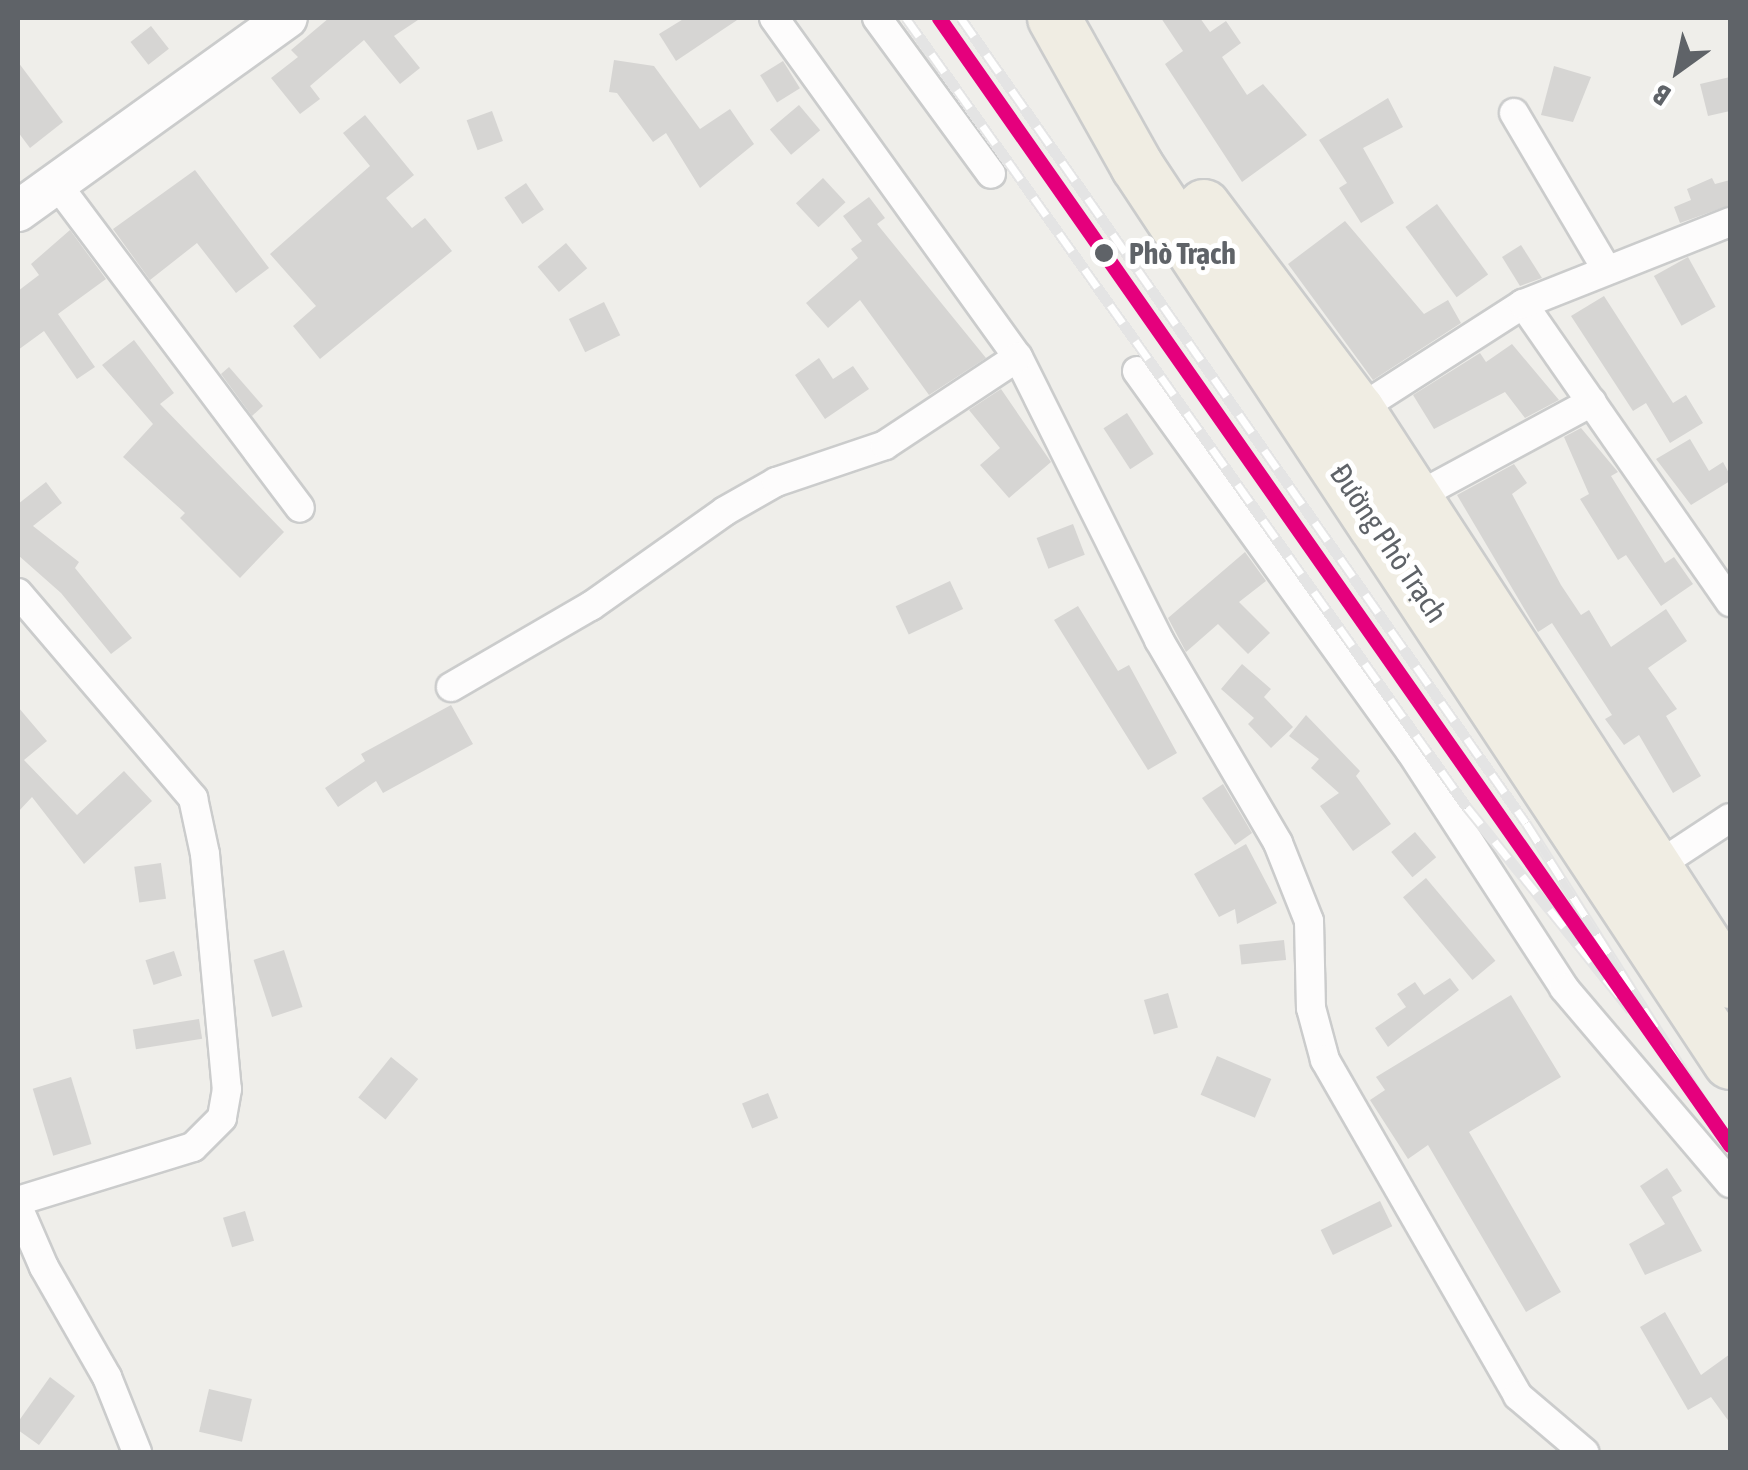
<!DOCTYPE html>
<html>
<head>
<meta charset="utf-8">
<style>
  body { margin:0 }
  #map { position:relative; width:1748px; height:1470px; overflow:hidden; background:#efeeea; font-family:"Asap Condensed",sans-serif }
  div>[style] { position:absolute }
  .building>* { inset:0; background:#d6d5d3; transform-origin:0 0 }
  .roads { filter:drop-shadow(2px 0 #cbcccc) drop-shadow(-2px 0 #cbcccc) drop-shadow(0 2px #cbcccc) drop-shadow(0 -2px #cbcccc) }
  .street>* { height:28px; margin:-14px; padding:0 14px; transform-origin:14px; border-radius:14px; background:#fdfcfc }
  .secondary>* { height:40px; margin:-20px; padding:0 20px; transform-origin:20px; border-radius:20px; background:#fdfcfc }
  .highway>* { height:52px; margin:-26px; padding:0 26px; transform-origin:26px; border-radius:26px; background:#f0ede3 }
  .rail>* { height:11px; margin-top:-5.5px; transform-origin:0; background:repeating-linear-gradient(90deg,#fff 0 22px,#e4e4e4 0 44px); box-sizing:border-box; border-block:2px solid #e4e4e4 }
  .rail-1>* { height:15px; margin:-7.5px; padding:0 7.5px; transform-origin:7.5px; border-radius:7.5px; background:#e5007d }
  .dots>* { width:28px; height:28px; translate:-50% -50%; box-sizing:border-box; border:5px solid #fff; border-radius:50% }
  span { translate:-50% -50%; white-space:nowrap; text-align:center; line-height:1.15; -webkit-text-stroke:10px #fff; paint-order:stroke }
  .stop-label { font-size:30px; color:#5f6368; font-weight:700 }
  .left { translate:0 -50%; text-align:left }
  .street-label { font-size:30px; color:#5f6368 }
  .frame { position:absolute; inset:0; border:20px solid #5f6368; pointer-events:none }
  .north { position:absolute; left:1628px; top:20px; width:100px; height:100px; -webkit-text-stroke:8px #fff; paint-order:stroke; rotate:213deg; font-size:28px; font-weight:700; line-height:40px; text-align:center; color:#5f6368 }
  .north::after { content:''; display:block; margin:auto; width:35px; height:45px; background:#5f6368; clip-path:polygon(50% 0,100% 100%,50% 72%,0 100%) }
</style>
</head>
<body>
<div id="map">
  <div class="building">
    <i style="clip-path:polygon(329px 18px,421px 18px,394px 36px,420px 68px,400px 84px,364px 40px,310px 86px,320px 99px,300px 114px,271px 78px,298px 57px,291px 50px)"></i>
    <i style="clip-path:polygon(685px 18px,740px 18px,676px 61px,659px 34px)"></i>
    <i style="clip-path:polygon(1161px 18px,1200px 18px,1210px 32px,1226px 21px,1241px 43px,1222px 57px,1247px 95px,1263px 84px,1307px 135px,1242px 182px,1165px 64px,1183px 51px)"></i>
    <i style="left:151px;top:26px;width:29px;height:26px;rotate:52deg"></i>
    <i style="clip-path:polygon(614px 60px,654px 66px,700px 129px,730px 109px,754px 144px,700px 188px,666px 133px,653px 142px,617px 93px,609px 92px)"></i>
    <i style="left:783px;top:61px;width:32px;height:27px;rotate:58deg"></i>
    <i style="clip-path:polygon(18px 62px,63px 122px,30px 148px,18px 132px)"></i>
    <i style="clip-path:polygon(1554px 66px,1591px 77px,1573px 122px,1541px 115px)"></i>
    <i style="clip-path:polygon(1730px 77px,1730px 111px,1708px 116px,1700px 84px)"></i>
    <i style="clip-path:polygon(1388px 98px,1403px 127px,1363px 148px,1394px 203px,1361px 223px,1339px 188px,1347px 183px,1319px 140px)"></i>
    <i style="left:799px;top:105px;width:33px;height:38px;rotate:50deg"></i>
    <i style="left:492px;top:111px;width:32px;height:27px;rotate:70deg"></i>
    <i style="clip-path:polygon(365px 115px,414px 175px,386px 198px,412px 228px,425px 218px,452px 251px,320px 359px,293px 326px,316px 306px,270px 254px,370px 166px,343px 133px)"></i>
    <i style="clip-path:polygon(195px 170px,269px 268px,236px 293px,197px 243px,150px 280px,113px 229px)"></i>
    <i style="left:823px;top:178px;width:33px;height:37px;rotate:47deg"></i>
    <i style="clip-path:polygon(1712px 178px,1715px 184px,1730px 180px,1730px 205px,1680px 223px,1674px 207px,1691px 200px,1687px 189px)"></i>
    <i style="left:526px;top:183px;width:32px;height:26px;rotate:56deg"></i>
    <i style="clip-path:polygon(869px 197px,885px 218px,877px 224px,986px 358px,929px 395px,860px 300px,828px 328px,806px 303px,858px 258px,851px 249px,862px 241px,843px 216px)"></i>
    <i style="left:1437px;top:204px;width:87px;height:39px;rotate:54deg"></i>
    <i style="clip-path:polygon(1345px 221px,1424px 314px,1448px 300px,1461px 323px,1373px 380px,1288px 264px)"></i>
    <i style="clip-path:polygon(70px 230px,106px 279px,58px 314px,95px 367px,77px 379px,44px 331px,18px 350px,18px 291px,39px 275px,31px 264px)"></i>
    <i style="left:566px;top:243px;width:33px;height:37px;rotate:50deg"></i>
    <i style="clip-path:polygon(1521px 245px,1542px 278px,1520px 286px,1502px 257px)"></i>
    <i style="left:1688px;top:257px;width:57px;height:39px;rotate:61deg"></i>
    <i style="clip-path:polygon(1604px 296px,1673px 403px,1686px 395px,1703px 423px,1670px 443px,1646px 403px,1633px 411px,1571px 316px)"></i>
    <i style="left:604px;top:302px;width:37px;height:39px;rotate:64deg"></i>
    <i style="clip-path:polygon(134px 340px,174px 393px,160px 404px,284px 532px,240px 578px,180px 518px,185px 513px,123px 457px,153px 424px,102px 365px)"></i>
    <i style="clip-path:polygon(1512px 344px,1559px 400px,1525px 418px,1505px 392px,1434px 429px,1413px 395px,1480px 353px,1486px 362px)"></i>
    <i style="clip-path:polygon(819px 358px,833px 379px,853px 366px,869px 389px,825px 419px,795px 375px)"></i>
    <i style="clip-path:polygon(229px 367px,263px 406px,252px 416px,221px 374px)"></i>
    <i style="clip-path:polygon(1001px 389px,1051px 462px,1009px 498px,980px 465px,1000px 448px,969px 410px)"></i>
    <i style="left:1127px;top:413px;width:49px;height:28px;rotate:57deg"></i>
    <i style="clip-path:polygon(1581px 428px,1618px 472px,1611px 476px,1665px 563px,1674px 557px,1693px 584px,1661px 606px,1626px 555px,1618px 560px,1580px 499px,1589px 494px,1564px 437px)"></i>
    <i style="clip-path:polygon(1690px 439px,1709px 471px,1723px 462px,1730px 475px,1730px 481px,1691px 505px,1656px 459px)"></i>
    <i style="clip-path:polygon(1514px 464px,1527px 483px,1512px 494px,1561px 585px,1581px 615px,1589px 610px,1611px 647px,1666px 609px,1687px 641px,1648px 668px,1677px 709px,1666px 716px,1701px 776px,1673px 793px,1639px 735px,1624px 745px,1605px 719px,1612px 715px,1552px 623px,1538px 632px,1457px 495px)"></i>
    <i style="clip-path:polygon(46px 482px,62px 503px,33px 526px,79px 562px,75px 568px,132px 638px,111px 654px,61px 593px,18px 555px,18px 504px)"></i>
    <i style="left:1073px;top:524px;width:33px;height:39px;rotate:69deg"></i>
    <i style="clip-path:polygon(1245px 552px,1266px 581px,1239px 602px,1270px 633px,1248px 654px,1218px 624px,1186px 652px,1168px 618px)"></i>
    <i style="left:950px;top:581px;width:31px;height:60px;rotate:65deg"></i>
    <i style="clip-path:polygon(1078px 606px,1118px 671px,1129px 665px,1177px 753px,1148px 770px,1054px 620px)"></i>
    <i style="clip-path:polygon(1242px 664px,1271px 689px,1264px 697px,1293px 727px,1271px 748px,1248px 724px,1254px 718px,1221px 689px)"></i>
    <i style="clip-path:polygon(451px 705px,473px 744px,383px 793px,376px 781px,338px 807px,325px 788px,365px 761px,361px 754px)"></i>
    <i style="clip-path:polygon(18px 707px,47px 741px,24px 760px,77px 815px,124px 771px,152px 801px,84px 864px,32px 797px,18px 812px)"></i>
    <i style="clip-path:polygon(1306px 715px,1360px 771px,1356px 776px,1391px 824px,1353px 851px,1320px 806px,1339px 793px,1311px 768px,1319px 759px,1289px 736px)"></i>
    <i style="clip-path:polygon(1223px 784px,1252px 833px,1235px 845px,1202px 798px)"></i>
    <i style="left:1415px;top:832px;width:33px;height:31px;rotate:50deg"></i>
    <i style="clip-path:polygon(1246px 844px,1277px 903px,1237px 924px,1235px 909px,1219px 917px,1194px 874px)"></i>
    <i style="left:161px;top:863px;width:36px;height:27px;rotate:82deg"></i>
    <i style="left:1426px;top:878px;width:108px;height:30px;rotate:50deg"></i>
    <i style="left:1284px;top:940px;width:20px;height:45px;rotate:84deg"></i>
    <i style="left:284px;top:950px;width:60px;height:32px;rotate:72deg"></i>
    <i style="left:174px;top:951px;width:26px;height:30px;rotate:72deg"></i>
    <i style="clip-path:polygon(1450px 978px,1459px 990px,1388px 1047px,1375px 1028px,1406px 1007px,1397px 994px,1415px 982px,1424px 995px)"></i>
    <i style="left:1168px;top:993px;width:36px;height:25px;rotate:74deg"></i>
    <i style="clip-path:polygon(1511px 995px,1561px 1077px,1469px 1132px,1561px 1292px,1526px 1312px,1428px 1145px,1408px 1159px,1370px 1100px,1385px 1090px,1376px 1077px)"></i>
    <i style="left:199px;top:1019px;width:20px;height:67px;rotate:81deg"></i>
    <i style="left:1217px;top:1056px;width:59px;height:42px;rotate:23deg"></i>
    <i style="left:391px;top:1057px;width:35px;height:52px;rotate:39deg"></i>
    <i style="left:71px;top:1077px;width:70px;height:40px;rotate:73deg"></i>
    <i style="left:768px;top:1093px;width:27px;height:28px;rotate:68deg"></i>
    <i style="clip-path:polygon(1667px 1168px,1682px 1191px,1672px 1197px,1702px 1251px,1645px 1275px,1629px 1244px,1665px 1224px,1640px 1186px)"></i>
    <i style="left:1380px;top:1201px;width:28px;height:66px;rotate:64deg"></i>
    <i style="left:245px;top:1211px;width:31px;height:23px;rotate:73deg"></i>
    <i style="clip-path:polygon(1665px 1312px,1701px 1375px,1730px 1354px,1730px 1423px,1711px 1397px,1688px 1410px,1640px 1327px)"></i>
    <i style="clip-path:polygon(50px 1377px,75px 1396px,39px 1445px,18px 1430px,18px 1422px)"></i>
    <i style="left:209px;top:1389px;width:44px;height:44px;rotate:13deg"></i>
  </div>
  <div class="roads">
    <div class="street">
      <i style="left:774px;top:18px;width:418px;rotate:54.3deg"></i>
      <i style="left:1018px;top:357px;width:316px;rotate:63.5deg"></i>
      <i style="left:1159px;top:640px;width:235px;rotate:59.6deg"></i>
      <i style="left:1278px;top:843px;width:84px;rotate:68.3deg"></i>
      <i style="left:1309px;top:921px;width:87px;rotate:88.7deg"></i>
      <i style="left:1311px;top:1008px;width:54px;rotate:74.9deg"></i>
      <i style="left:1325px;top:1060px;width:387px;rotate:60.1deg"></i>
      <i style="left:1518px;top:1396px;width:87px;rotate:40.3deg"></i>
      <i style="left:877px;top:18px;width:193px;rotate:53.8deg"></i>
      <i style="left:1514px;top:113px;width:182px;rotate:59.4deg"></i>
      <i style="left:56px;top:183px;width:406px;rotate:53.1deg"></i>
      <i style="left:1523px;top:304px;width:363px;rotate:55.2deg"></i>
      <i style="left:1137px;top:371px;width:469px;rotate:54.3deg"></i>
      <i style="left:1411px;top:752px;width:281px;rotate:57deg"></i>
      <i style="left:1564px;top:988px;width:256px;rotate:49.6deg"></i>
      <i style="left:1358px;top:410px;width:196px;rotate:-32.7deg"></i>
      <i style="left:1523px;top:304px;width:223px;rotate:-21.6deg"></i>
      <i style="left:1416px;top:497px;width:200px;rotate:-28.4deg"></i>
      <i style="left:18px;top:593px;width:270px;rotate:49.5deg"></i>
      <i style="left:193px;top:798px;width:57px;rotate:77.9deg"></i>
      <i style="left:205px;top:854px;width:236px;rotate:84.7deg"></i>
      <i style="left:227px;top:1089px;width:29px;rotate:100deg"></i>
      <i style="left:222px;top:1118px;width:41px;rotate:135deg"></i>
      <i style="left:193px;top:1147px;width:183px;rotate:162.9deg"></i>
      <i style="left:451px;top:687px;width:162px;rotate:-30.1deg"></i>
      <i style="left:591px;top:606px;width:164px;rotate:-35.3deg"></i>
      <i style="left:725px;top:511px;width:59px;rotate:-29.6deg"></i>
      <i style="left:776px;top:482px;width:115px;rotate:-18.7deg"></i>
      <i style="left:885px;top:445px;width:159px;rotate:-33.5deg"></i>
      <i style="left:1657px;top:866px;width:87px;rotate:-33.3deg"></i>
      <i style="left:18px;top:1207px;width:65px;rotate:66.6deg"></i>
      <i style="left:44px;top:1267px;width:127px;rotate:60.2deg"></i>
      <i style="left:107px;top:1377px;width:81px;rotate:68.2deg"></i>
    </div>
    <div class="secondary">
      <i style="left:18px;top:211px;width:331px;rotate:-35.7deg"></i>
    </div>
    <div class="highway">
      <i style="left:1054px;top:18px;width:170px;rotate:60.7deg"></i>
      <i style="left:1137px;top:166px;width:1075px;rotate:56.53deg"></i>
      <i style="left:1204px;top:206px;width:256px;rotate:53deg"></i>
      <i style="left:1358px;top:410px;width:682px;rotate:56.96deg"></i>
    </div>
  </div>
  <div class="rail">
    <i style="left:906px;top:18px;width:968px;rotate:54.59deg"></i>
    <i style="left:1467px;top:807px;width:261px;rotate:51.1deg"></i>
    <i style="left:961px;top:18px;width:983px;rotate:54.94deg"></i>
    <i style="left:1526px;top:823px;width:380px;rotate:57.6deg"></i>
  </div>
  <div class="rail-1">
    <i style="left:939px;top:18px;width:1377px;rotate:54.94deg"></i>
  </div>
  <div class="dots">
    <i style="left:1104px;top:253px;background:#5f6368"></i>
  </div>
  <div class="stop-label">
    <span class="left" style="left:1129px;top:253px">Phò Trạch</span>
  </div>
  <div class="street-label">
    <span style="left:1389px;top:543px;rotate:56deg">Đường Phò Trạch</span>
  </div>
  <div class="frame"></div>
  <div class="north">B</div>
</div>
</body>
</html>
